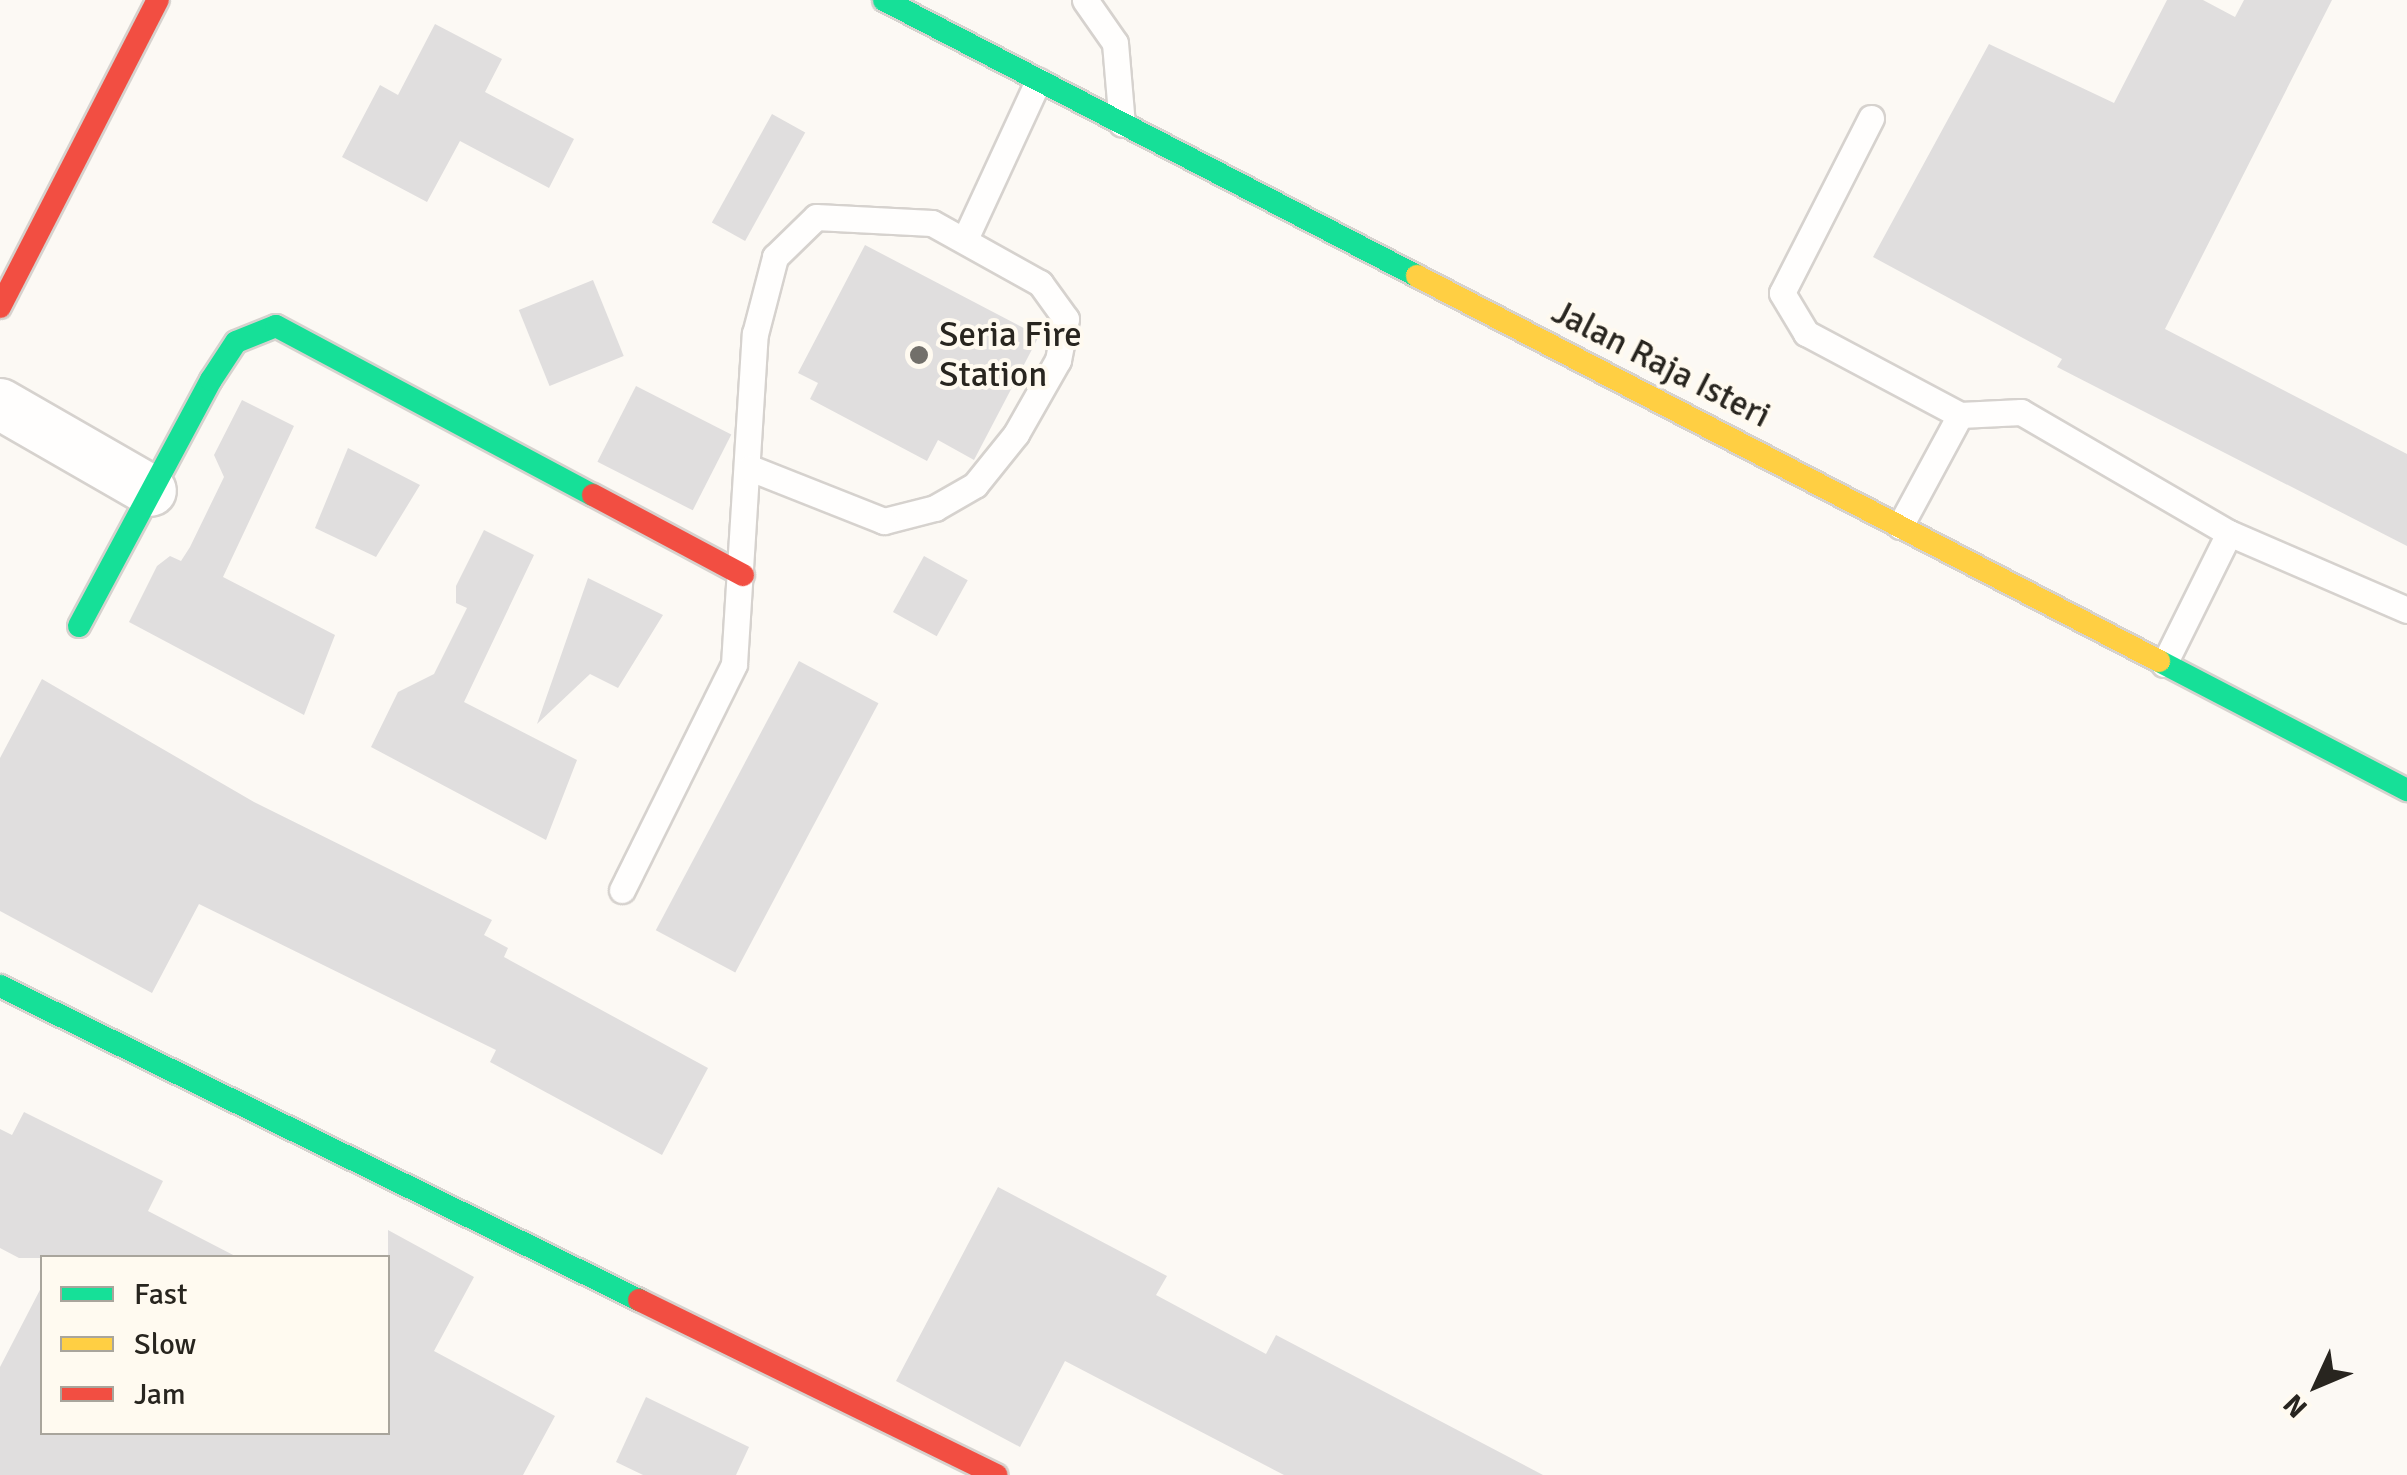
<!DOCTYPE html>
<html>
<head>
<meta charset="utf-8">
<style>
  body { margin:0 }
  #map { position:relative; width:2407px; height:1475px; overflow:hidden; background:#fcf9f4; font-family:Signika,sans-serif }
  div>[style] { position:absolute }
  .building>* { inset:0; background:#e0dede; transform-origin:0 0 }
  .roads { filter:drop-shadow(2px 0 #d6d2ce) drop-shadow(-2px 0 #d6d2ce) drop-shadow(0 2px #d6d2ce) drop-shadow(0 -2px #d6d2ce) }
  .lane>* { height:25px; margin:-12.5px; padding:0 12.5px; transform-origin:12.5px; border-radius:12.5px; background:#fffefd }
  .street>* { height:50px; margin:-25px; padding:0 25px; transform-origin:25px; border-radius:25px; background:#fffefd }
  .fast>* { height:22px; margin:-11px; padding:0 11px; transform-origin:11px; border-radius:11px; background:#16e098 }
  .slow>* { height:22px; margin:-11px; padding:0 11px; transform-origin:11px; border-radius:11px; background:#ffcf43 }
  .jam>* { height:22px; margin:-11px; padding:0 11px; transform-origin:11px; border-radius:11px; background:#f24e42 }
  .dots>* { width:28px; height:28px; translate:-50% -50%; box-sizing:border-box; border:5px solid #fffaf0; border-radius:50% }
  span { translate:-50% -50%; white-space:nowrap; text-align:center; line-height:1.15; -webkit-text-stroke:8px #fffaf0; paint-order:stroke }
  .poi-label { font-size:35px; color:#28251f }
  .left { translate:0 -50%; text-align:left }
  .street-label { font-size:35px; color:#28251f }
  .legend { position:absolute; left:40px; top:1255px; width:350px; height:180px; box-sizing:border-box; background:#fffaf0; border:2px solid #a9a59c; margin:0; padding:12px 18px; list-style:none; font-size:30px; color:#28251f }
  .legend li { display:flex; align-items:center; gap:20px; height:50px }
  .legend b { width:50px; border:2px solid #a9a59c }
  .north { position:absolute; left:2267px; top:1335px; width:100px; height:100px; -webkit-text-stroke:8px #fffaf0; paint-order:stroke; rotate:226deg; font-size:28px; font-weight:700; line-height:40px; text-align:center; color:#28251f }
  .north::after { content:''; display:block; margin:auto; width:35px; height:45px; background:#28251f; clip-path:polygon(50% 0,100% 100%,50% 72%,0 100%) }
</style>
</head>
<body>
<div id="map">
  <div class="building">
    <i style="clip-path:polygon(2167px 0,2203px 0,2235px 17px,2244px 0,2332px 0,2165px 329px,2407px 454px,2407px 546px,2057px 367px,2062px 359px,1873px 257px,1989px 44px,2114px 103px)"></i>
    <i style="clip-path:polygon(435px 24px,502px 59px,485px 92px,574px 139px,549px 188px,460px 141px,427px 202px,342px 157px,380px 85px,398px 95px)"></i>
    <i style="left:772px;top:114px;width:38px;height:124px;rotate:29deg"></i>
    <i style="clip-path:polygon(865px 245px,1039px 336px,974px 460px,938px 440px,927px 461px,810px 399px,818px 383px,798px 373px)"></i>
    <i style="left:593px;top:280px;width:82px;height:80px;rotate:68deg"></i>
    <i style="left:636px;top:386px;width:107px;height:85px;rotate:27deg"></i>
    <i style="clip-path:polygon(242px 400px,294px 426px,223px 577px,335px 635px,304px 715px,129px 622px,157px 566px,170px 556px,181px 561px,190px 547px,224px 477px,214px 455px)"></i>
    <i style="clip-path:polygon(348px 448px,420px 485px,376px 557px,315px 528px)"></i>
    <i style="clip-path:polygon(484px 530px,534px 555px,464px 702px,577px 760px,546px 840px,371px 747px,398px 692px,434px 674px,467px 608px,456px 603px,456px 586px)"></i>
    <i style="left:924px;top:556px;width:50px;height:64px;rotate:29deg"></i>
    <i style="clip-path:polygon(588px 578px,663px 615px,618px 688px,590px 674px,537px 724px)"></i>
    <i style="left:799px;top:661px;width:90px;height:305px;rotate:28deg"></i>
    <i style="clip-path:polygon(42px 679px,254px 802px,492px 920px,484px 935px,508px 948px,504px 957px,708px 1068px,662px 1155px,490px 1062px,496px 1050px,199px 904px,152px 993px,0 911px,0 758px)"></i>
    <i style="clip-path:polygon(24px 1112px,163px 1181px,148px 1211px,239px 1258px,19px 1258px,0 1248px,0 1129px,12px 1135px)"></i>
    <i style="clip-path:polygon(998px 1187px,1167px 1276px,1156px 1295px,1266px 1354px,1276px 1335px,1543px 1475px,1284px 1475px,1065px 1361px,1020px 1447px,896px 1381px)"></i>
    <i style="clip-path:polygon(388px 1230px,474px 1277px,434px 1351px,555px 1416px,523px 1475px,0 1475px,0 1367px,42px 1286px,42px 1432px,388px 1432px)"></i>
    <i style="clip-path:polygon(646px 1397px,749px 1447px,736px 1475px,643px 1475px,616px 1462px)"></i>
  </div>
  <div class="roads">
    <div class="lane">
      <i style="left:1085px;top:0;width:52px;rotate:55.1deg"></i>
      <i style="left:1115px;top:43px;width:81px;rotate:85.1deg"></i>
      <i style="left:1871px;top:118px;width:196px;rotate:117deg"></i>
      <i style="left:1782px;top:293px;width:47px;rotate:59deg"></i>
      <i style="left:1806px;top:333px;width:174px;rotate:28deg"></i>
      <i style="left:1960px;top:415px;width:61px;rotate:-2.8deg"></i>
      <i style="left:2021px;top:412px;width:241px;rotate:30.2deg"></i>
      <i style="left:2229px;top:533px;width:194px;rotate:23.4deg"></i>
      <i style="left:966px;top:237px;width:172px;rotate:-65.2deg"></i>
      <i style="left:1900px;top:526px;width:126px;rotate:-61.6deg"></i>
      <i style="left:2164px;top:664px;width:146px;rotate:-63.6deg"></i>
      <i style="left:622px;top:890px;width:252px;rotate:-63.6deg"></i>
      <i style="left:734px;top:664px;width:331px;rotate:-86.4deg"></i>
      <i style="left:755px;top:334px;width:80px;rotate:-75.4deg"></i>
      <i style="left:775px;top:257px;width:57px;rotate:-44.3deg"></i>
      <i style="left:816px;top:217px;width:116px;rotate:3deg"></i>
      <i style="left:932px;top:223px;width:124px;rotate:29.1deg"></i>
      <i style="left:1040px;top:283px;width:44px;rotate:54.2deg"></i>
      <i style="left:1066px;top:319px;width:42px;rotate:101deg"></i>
      <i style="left:1058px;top:360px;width:85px;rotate:119.6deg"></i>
      <i style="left:1016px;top:434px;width:65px;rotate:128.8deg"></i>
      <i style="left:975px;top:485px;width:46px;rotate:150.1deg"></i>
      <i style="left:935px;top:508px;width:53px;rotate:165.7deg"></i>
      <i style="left:884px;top:521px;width:144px;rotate:-158.4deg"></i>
    </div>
    <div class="street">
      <i style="left:0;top:404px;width:174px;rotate:29.9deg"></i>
    </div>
    <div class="fast">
      <i style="left:884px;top:0;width:600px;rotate:27.38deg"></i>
      <i style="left:79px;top:626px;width:279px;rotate:-61.8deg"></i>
      <i style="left:211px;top:380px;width:45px;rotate:-56.7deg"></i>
      <i style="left:236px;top:342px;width:43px;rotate:-21.8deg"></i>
      <i style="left:276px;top:326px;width:359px;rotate:28.1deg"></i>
      <i style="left:2159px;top:661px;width:280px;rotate:27.5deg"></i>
      <i style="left:0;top:986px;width:712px;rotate:26.17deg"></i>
    </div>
    <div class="slow">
      <i style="left:1417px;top:276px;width:836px;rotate:27.42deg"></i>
    </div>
    <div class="jam">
      <i style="left:0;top:307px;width:345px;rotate:-62.8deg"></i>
      <i style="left:593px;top:495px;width:170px;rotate:28.1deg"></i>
      <i style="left:639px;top:1300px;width:398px;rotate:26.1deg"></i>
    </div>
  </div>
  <div class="dots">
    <i style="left:919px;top:355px;background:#726f6a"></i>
  </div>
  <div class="poi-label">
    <span class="left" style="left:939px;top:355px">Seria Fire<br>Station</span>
  </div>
  <div class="street-label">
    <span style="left:1661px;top:364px;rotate:27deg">Jalan Raja Isteri</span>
  </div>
  <ul class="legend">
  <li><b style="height:12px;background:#16e098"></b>Fast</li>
  <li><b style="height:12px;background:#ffcf43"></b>Slow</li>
  <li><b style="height:12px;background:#f24e42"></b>Jam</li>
  </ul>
  <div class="north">N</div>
</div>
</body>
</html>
